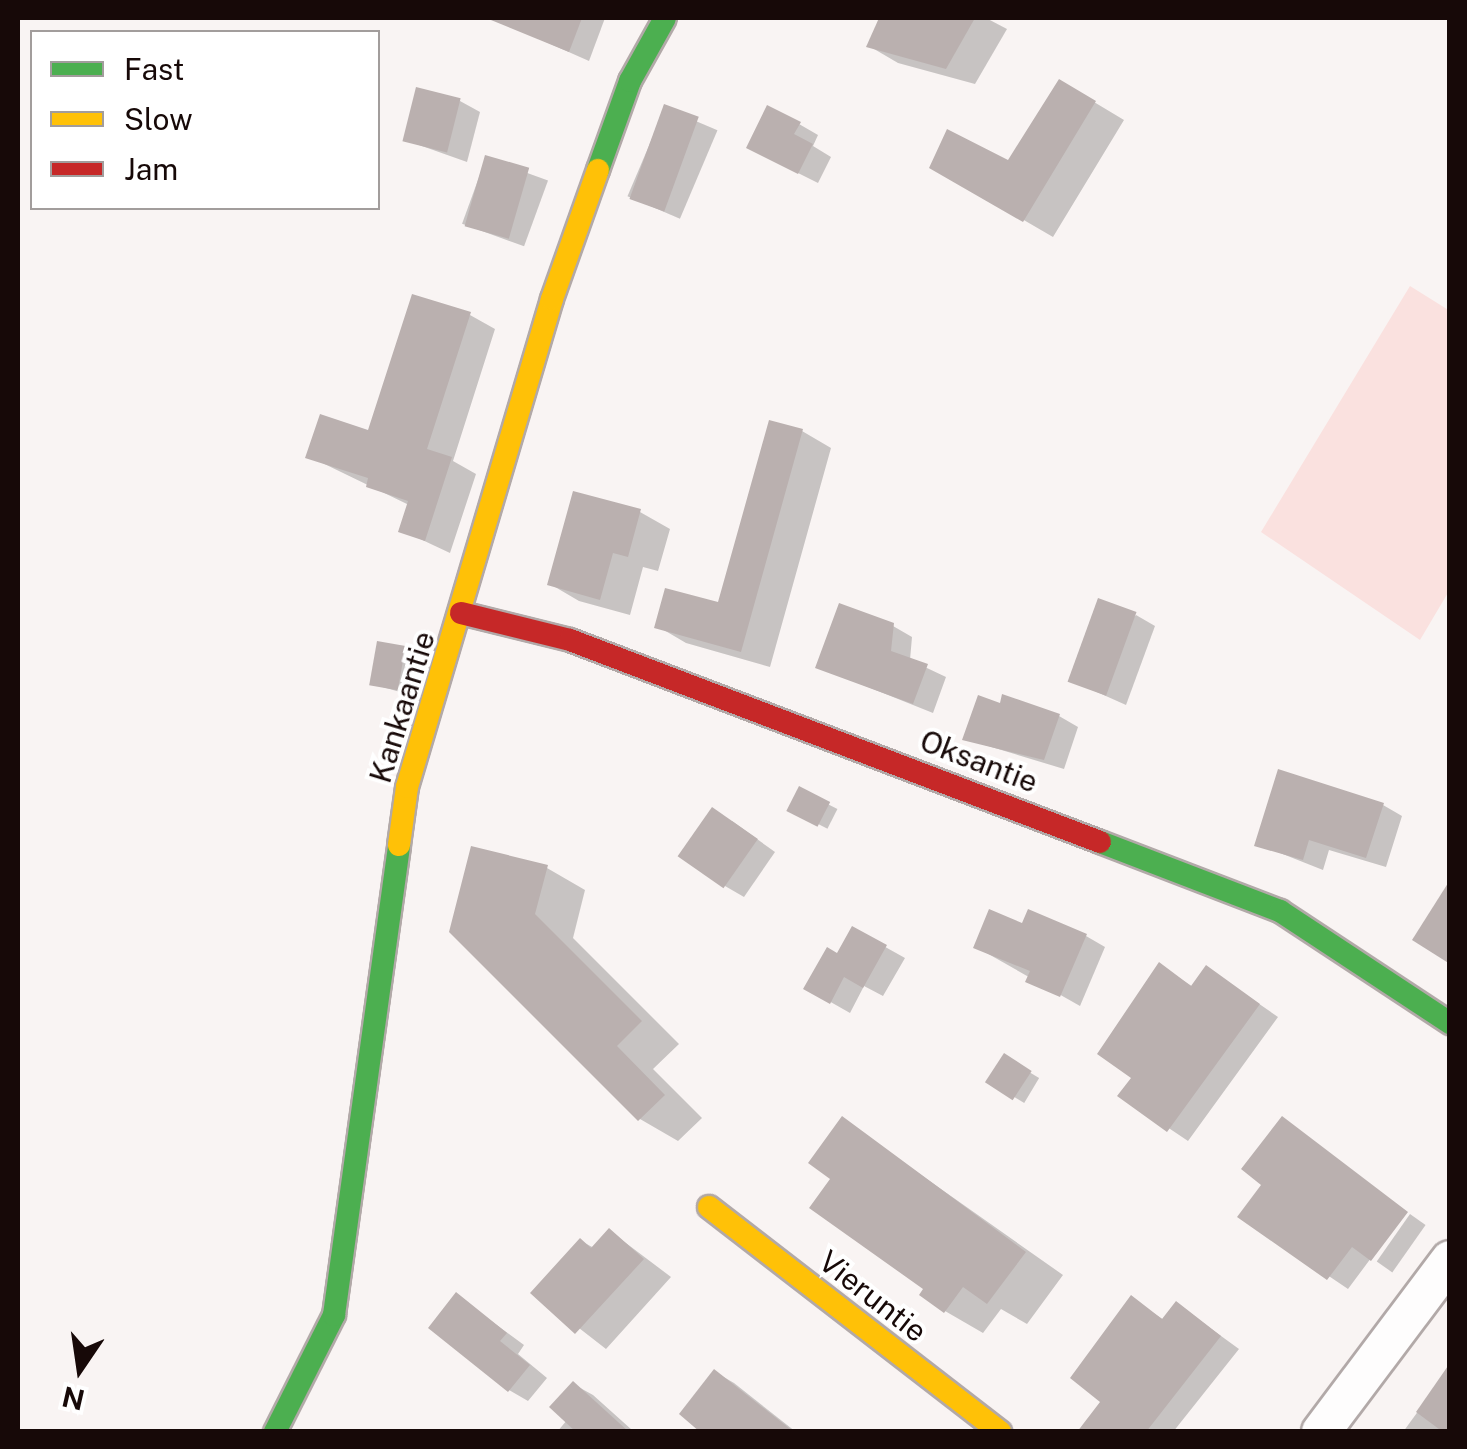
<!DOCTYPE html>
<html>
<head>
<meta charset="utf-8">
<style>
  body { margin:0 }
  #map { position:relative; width:1467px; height:1449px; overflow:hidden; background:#f9f4f3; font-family:"Public Sans",sans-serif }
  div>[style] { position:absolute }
  .green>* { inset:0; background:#fae1df }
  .shadow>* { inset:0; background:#0003; transform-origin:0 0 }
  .building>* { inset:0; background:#bab0af; transform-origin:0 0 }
  .roads { filter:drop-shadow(2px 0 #b2a9a8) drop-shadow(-2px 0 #b2a9a8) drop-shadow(0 2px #b2a9a8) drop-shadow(0 -2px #b2a9a8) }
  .street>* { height:38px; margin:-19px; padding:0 19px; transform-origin:19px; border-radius:19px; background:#fefdfd }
  .fast>* { height:22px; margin:-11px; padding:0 11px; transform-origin:11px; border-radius:11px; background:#4caf50 }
  .slow>* { height:22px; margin:-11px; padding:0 11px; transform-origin:11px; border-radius:11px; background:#ffc107 }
  .jam>* { height:22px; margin:-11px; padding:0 11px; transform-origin:11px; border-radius:11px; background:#c62828 }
  span { translate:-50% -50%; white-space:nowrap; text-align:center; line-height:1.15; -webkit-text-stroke:8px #fff; paint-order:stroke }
  .street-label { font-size:30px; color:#170908 }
  .frame { position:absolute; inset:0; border:20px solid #170908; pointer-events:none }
  .legend { position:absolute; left:30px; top:30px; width:350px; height:180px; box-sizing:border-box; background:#fff; border:2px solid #a29d9c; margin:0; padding:12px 18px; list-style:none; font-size:30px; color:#170908 }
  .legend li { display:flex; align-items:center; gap:20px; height:50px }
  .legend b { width:50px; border:2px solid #a29d9c }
  .north { position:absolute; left:30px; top:1319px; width:100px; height:100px; -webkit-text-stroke:8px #fff; paint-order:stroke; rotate:193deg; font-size:28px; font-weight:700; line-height:40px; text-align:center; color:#170908 }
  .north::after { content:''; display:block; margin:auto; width:35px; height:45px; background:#170908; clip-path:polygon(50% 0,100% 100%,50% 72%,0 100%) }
</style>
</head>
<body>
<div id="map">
  <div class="green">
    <i style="clip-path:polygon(1410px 286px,1450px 311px,1449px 591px,1420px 640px,1261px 532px)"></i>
  </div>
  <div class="shadow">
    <i style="clip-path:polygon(534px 18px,605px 18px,589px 61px,528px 34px)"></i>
    <i style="clip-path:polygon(882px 18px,986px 18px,1007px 29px,975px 84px,898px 63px,869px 46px)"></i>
    <i style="clip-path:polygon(1089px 99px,1124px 120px,1053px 237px,933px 167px,1009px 163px)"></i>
    <i style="clip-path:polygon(460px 101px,480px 112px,467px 162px,405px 140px)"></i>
    <i style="left:665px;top:108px;width:57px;height:96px;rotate:23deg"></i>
    <i style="clip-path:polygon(799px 124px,818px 135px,813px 146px,831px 157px,818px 183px,768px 158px)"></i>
    <i style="left:486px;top:158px;width:66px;height:70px;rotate:20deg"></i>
    <i style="clip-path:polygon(470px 315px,495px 329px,453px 461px,476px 474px,450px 553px,401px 530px,409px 505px,308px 456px,370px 433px)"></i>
    <i style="clip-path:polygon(802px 431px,831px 448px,770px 667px,686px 643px,657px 626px,719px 605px)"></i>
    <i style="clip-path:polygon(575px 494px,640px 512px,670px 529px,658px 571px,643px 567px,630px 615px,579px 601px,550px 584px)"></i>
    <i style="clip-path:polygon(1136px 615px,1155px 626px,1126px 705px,1070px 680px)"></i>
    <i style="clip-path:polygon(893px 626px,912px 637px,910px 660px,946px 677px,933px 713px,818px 667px)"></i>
    <i style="clip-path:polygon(405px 649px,414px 654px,407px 694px,372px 684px)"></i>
    <i style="clip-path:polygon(1059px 716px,1078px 727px,1064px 769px,965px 739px)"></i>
    <i style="left:800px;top:790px;width:42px;height:22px;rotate:27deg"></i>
    <i style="clip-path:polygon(1383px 805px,1402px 816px,1386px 867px,1329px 850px,1323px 870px,1257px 844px)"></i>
    <i style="clip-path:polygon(732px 821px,775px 852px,744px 897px,725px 886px)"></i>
    <i style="clip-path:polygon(547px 868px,585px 890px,573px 938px,679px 1044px,653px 1069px,702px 1118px,678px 1141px,640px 1119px,452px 931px)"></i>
    <i style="clip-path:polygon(1023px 926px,1086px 936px,1105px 947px,1080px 1006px,976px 947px)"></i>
    <i style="clip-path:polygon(853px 929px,905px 958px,883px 996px,864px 986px,850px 1013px,806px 988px,838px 956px)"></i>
    <i style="clip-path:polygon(1160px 965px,1193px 987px,1207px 968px,1278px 1017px,1188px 1141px,1121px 1096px,1134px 1078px)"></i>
    <i style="left:1004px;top:1057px;width:41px;height:29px;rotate:31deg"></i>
    <i style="clip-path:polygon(843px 1120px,1063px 1275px,1027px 1324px,1001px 1309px,983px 1333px,945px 1311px,833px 1179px)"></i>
    <i style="clip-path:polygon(1282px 1120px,1406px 1211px,1348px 1289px,1240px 1216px,1265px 1184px)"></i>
    <i style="left:1410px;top:1214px;width:19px;height:58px;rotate:35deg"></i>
    <i style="clip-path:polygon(610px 1231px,671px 1277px,606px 1349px,534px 1293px,581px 1241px,594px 1248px)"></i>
    <i style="clip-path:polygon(457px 1296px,524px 1345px,518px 1354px,547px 1378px,528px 1401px,509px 1390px)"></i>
    <i style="clip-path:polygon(1132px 1299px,1164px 1320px,1177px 1304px,1239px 1349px,1173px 1432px,1094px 1432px)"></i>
    <i style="clip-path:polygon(715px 1372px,734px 1383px,796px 1432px,704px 1432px)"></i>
    <i style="clip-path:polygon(573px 1384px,593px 1395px,632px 1430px,557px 1432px,567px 1420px)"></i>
    <i style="clip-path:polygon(1435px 1388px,1450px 1432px,1403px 1432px)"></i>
  </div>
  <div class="building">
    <i style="clip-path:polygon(486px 18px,582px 18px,569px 52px)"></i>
    <i style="clip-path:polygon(879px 18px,975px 18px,946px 69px,866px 47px)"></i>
    <i style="clip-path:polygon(1059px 79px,1096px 101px,1023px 222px,929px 168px,947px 129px,1008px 160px)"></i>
    <i style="left:416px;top:87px;width:46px;height:56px;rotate:14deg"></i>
    <i style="left:664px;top:104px;width:37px;height:101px;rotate:20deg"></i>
    <i style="clip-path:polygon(767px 105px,801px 122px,794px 134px,813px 144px,798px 174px,746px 148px)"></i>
    <i style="left:485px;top:155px;width:46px;height:74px;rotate:16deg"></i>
    <i style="clip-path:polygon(412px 294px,471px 312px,427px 449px,452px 457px,425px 541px,398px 532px,408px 501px,366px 487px,368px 478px,305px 458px,320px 414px,368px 430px)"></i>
    <i style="clip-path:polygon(769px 420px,803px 429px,741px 652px,654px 628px,665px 588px,718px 602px)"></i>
    <i style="clip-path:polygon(573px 491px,641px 509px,628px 557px,613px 553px,600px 600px,547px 585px)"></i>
    <i style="left:1098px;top:598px;width:41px;height:89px;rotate:20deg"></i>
    <i style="clip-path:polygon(839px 603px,894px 623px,891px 651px,928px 664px,913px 704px,815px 668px)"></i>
    <i style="left:377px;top:641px;width:29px;height:45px;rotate:10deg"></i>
    <i style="clip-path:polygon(1002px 694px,1060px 714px,1044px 760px,962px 740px,978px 695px,1000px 703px)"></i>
    <i style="clip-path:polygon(1278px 769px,1384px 803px,1366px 858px,1309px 840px,1303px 860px,1254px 846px)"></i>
    <i style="left:799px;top:786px;width:35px;height:28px;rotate:27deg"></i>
    <i style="left:712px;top:807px;width:56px;height:60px;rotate:35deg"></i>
    <i style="clip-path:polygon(471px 846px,548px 865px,535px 914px,642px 1021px,617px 1046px,665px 1095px,638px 1121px,449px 932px)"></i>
    <i style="clip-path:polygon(1450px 880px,1450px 964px,1412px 940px)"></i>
    <i style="clip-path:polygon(989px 909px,1022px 923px,1028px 909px,1087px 934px,1060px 997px,1025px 982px,1030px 971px,973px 948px)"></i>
    <i style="clip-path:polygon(852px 926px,887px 945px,863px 988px,844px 977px,830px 1004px,803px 989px,827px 947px,837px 953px)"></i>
    <i style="clip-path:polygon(1159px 962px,1191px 986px,1206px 965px,1260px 1004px,1167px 1132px,1117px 1096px,1131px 1078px,1097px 1054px)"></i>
    <i style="left:1004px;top:1053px;width:33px;height:35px;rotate:33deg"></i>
    <i style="clip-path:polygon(842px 1116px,1026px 1252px,987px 1304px,963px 1287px,944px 1313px,919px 1295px,923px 1289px,809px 1208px,830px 1179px,808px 1163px)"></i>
    <i style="clip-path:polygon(1282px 1116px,1408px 1212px,1371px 1261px,1352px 1247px,1327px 1280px,1237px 1217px,1261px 1185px,1241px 1169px)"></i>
    <i style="clip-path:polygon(609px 1228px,644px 1259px,575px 1334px,530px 1293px,580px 1238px,591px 1248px)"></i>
    <i style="clip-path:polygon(456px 1292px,507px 1333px,500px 1341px,530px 1365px,508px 1392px,428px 1328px)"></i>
    <i style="clip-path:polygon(1131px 1295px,1162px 1319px,1176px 1301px,1221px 1336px,1146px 1432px,1077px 1432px,1100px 1402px,1070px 1378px)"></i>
    <i style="clip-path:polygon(1450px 1363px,1450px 1432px,1443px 1432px,1416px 1412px)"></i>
    <i style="clip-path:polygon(714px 1369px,794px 1432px,700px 1432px,679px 1414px)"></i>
    <i style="clip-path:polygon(573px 1381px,629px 1432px,576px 1432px,549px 1407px)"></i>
  </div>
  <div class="roads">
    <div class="street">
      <i style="left:1321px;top:1432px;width:215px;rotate:-53.1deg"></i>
    </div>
    <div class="fast">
      <i style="left:598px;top:170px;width:95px;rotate:-70.2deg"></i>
      <i style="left:630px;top:81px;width:72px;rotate:-60.9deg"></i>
      <i style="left:1100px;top:842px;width:193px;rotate:21deg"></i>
      <i style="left:1280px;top:911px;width:204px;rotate:33.4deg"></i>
      <i style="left:275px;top:1432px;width:131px;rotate:-63.2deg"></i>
      <i style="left:334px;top:1315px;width:474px;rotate:-82.1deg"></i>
    </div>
    <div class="slow">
      <i style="left:399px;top:845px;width:59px;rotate:-82.1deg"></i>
      <i style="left:407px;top:787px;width:509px;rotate:-73.45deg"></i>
      <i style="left:552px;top:299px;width:137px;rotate:-70.4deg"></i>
      <i style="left:709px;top:1207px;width:368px;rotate:37.7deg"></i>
    </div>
    <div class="jam">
      <i style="left:461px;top:613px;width:112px;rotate:13.9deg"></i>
      <i style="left:570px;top:640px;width:567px;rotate:20.86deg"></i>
    </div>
  </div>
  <div class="street-label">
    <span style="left:402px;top:707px;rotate:-73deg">Kankaantie</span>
    <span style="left:979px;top:761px;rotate:21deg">Oksantie</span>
    <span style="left:873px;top:1296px;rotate:38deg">Vieruntie</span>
  </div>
  <div class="frame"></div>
  <ul class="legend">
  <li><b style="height:12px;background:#4caf50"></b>Fast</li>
  <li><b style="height:12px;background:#ffc107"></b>Slow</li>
  <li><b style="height:12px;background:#c62828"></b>Jam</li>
  </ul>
  <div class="north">N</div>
</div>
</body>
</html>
